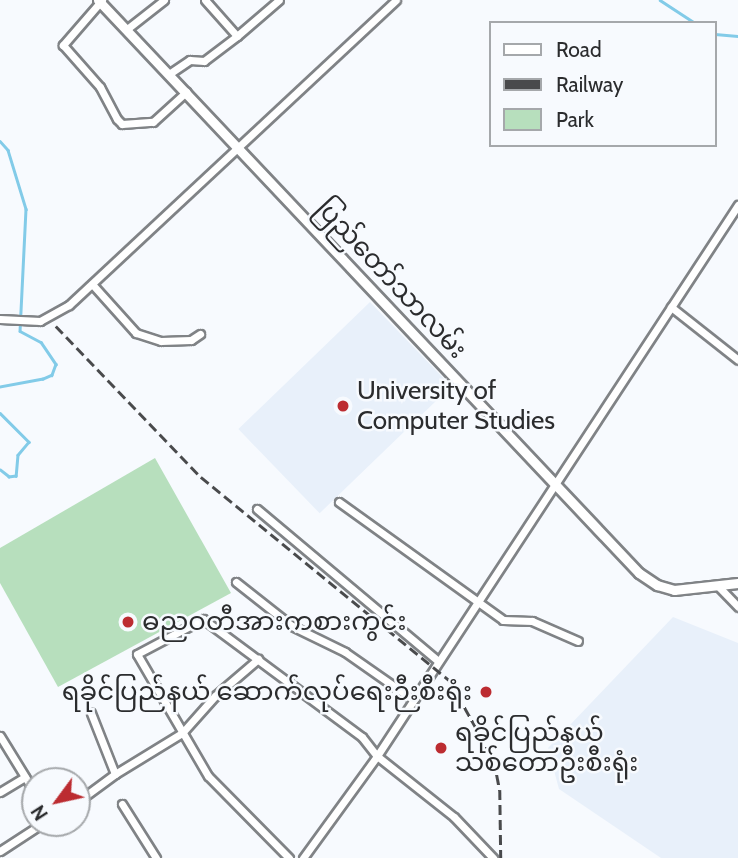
<!DOCTYPE html>
<html>
<head>
<meta charset="utf-8">
<style>
  body { margin:0 }
  #map { position:relative; width:738px; height:858px; overflow:hidden; background:#f7fafe; font-family:Cabin,"Noto Sans Myanmar",sans-serif }
  div>[style] { position:absolute }
  .built>* { inset:0; background:#e8f0fa; transform-origin:0 0 }
  .green>* { inset:0; background:#b7dfbd }
  .stream>* { height:2.5px; margin:-1.25px; padding:0 1.25px; transform-origin:1.25px; border-radius:1.25px; background:#82cbe8 }
  .roads { filter:drop-shadow(2px 0 #808386) drop-shadow(-2px 0 #808386) drop-shadow(0 2px #808386) drop-shadow(0 -2px #808386) }
  .minor>* { height:7px; margin:-3.5px; padding:0 3.5px; transform-origin:3.5px; border-radius:3.5px; background:#fff }
  .tertiary>* { height:9px; margin:-4.5px; padding:0 4.5px; transform-origin:4.5px; border-radius:4.5px; background:#fff }
  .rail>* { height:2.5px; margin-top:-1.25px; transform-origin:0; background:repeating-linear-gradient(90deg,#494a4c 0 10px,transparent 0 15px) }
  .dots>* { width:19px; height:19px; translate:-50% -50%; box-sizing:border-box; border:4px solid #f7fafe; border-radius:50% }
  span { translate:-50% -50%; white-space:nowrap; text-align:center; line-height:1.15; -webkit-text-stroke:5px #f7fafe; paint-order:stroke }
  .street-label { font-size:26px; color:#2b2c2e }
  .poi-label { font-size:26px; color:#2b2c2e }
  .left { translate:0 -50%; text-align:left }
  .right { translate:-100% -50%; text-align:right }
  .legend { position:absolute; left:489px; top:21px; width:228px; height:126px; box-sizing:border-box; background:#f7fafe; border:2px solid #a5a8ab; margin:0; padding:9px 12px; list-style:none; font-size:21px; color:#2b2c2e }
  .legend li { display:flex; align-items:center; gap:14px; height:35px }
  .legend b { width:35px; border:2px solid #a5a8ab }
  .north { position:absolute; left:21px; top:767px; width:70px; height:70px; box-sizing:border-box; background:#f7fafe; border:2px solid #a5a8ab; border-radius:50%; rotate:237deg; font-size:19px; font-weight:700; line-height:28px; text-align:center; color:#2b2c2e }
  .north::after { content:''; display:block; margin:auto; width:24px; height:32px; background:#bc2c31; clip-path:polygon(50% 0,100% 100%,50% 72%,0 100%) }
</style>
</head>
<body>
<div id="map">
  <div class="built">
    <i style="left:370px;top:302px;width:117px;height:183px;rotate:46deg"></i>
    <i style="clip-path:polygon(673px 617px,738px 643px,738px 858px,661px 858px,559px 789px,548px 748px)"></i>
  </div>
  <div class="green">
    <i style="clip-path:polygon(155px 458px,231px 593px,58px 687px,0 583px,0 548px)"></i>
  </div>
  <div class="stream">
    <i style="left:660px;top:0;width:42px;rotate:33.3deg"></i>
    <i style="left:715px;top:34px;width:23px;rotate:5deg"></i>
    <i style="left:0;top:141px;width:12px;rotate:48deg"></i>
    <i style="left:8px;top:150px;width:62px;rotate:73deg"></i>
    <i style="left:26px;top:209px;width:122px;rotate:92.8deg"></i>
    <i style="left:20px;top:331px;width:24px;rotate:28deg"></i>
    <i style="left:41px;top:342px;width:27px;rotate:56deg"></i>
    <i style="left:56px;top:364px;width:12px;rotate:110deg"></i>
    <i style="left:52px;top:375px;width:10px;rotate:156deg"></i>
    <i style="left:43px;top:379px;width:44px;rotate:169.5deg"></i>
    <i style="left:0;top:413px;width:41px;rotate:45deg"></i>
    <i style="left:29px;top:442px;width:17px;rotate:130deg"></i>
    <i style="left:18px;top:455px;width:21px;rotate:95deg"></i>
    <i style="left:16px;top:476px;width:7px;rotate:172deg"></i>
    <i style="left:9px;top:477px;width:11px;rotate:-142deg"></i>
  </div>
  <div class="roads">
    <div class="minor">
      <i style="left:102px;top:0;width:60px;rotate:130.9deg"></i>
      <i style="left:63px;top:45px;width:56px;rotate:48.6deg"></i>
      <i style="left:100px;top:87px;width:36px;rotate:62deg"></i>
      <i style="left:117px;top:119px;width:7px;rotate:45deg"></i>
      <i style="left:122px;top:124px;width:31px;rotate:-4deg"></i>
      <i style="left:153px;top:122px;width:45px;rotate:-42.3deg"></i>
      <i style="left:127px;top:29px;width:47px;rotate:-38.1deg"></i>
      <i style="left:237px;top:36px;width:55px;rotate:-40.6deg"></i>
      <i style="left:169px;top:74px;width:25px;rotate:-34deg"></i>
      <i style="left:190px;top:60px;width:14px;rotate:4deg"></i>
      <i style="left:204px;top:61px;width:41px;rotate:-37.1deg"></i>
      <i style="left:237px;top:36px;width:48px;rotate:-131.6deg"></i>
      <i style="left:92px;top:284px;width:66px;rotate:48.1deg"></i>
      <i style="left:136px;top:333px;width:26px;rotate:18deg"></i>
      <i style="left:161px;top:341px;width:30px;rotate:-2deg"></i>
      <i style="left:191px;top:340px;width:11px;rotate:-34deg"></i>
      <i style="left:671px;top:307px;width:85px;rotate:38.3deg"></i>
      <i style="left:0;top:319px;width:40px;rotate:2.9deg"></i>
      <i style="left:40px;top:321px;width:33px;rotate:-29deg"></i>
      <i style="left:69px;top:305px;width:447px;rotate:-43deg"></i>
      <i style="left:339px;top:502px;width:202px;rotate:35.7deg"></i>
      <i style="left:503px;top:620px;width:29px;rotate:2deg"></i>
      <i style="left:532px;top:621px;width:50px;rotate:23.5deg"></i>
      <i style="left:257px;top:509px;width:236px;rotate:40deg"></i>
      <i style="left:236px;top:582px;width:71px;rotate:38.2deg"></i>
      <i style="left:292px;top:626px;width:59px;rotate:26.1deg"></i>
      <i style="left:345px;top:652px;width:80px;rotate:34.9deg"></i>
      <i style="left:718px;top:586px;width:29px;rotate:46deg"></i>
      <i style="left:0;top:736px;width:67px;rotate:58.4deg"></i>
      <i style="left:115px;top:774px;width:79px;rotate:-31.5deg"></i>
      <i style="left:182px;top:733px;width:50px;rotate:-48.3deg"></i>
      <i style="left:215px;top:696px;width:57px;rotate:-40.7deg"></i>
      <i style="left:0;top:792px;width:29px;rotate:-31deg"></i>
      <i style="left:77px;top:802px;width:47px;rotate:-36.4deg"></i>
      <i style="left:115px;top:774px;width:66px;rotate:-111.5deg"></i>
      <i style="left:122px;top:804px;width:64px;rotate:57.8deg"></i>
      <i style="left:0;top:851px;width:51px;rotate:-33.1deg"></i>
      <i style="left:289px;top:858px;width:115px;rotate:-134.6deg"></i>
      <i style="left:208px;top:776px;width:141px;rotate:-120.2deg"></i>
      <i style="left:137px;top:654px;width:75px;rotate:-27.9deg"></i>
      <i style="left:203px;top:619px;width:198px;rotate:36.6deg"></i>
      <i style="left:362px;top:737px;width:24px;rotate:52deg"></i>
      <i style="left:377px;top:756px;width:98px;rotate:38.4deg"></i>
      <i style="left:454px;top:817px;width:57px;rotate:46.4deg"></i>
      <i style="left:303px;top:858px;width:126px;rotate:-54deg"></i>
      <i style="left:377px;top:756px;width:659px;rotate:-56.77deg"></i>
    </div>
    <div class="tertiary">
      <i style="left:98px;top:0;width:788px;rotate:46.65deg"></i>
      <i style="left:639px;top:573px;width:22px;rotate:34deg"></i>
      <i style="left:657px;top:585px;width:18px;rotate:16deg"></i>
      <i style="left:674px;top:590px;width:64px;rotate:-6.2deg"></i>
    </div>
  </div>
  <div class="rail">
    <i style="left:56px;top:326px;width:209px;rotate:46.2deg"></i>
    <i style="left:201px;top:477px;width:322px;rotate:39.3deg"></i>
    <i style="left:450px;top:681px;width:90px;rotate:60.9deg"></i>
    <i style="left:494px;top:760px;width:31px;rotate:79deg"></i>
    <i style="left:500px;top:790px;width:68px;rotate:89.2deg"></i>
  </div>
  <div class="dots">
    <i style="left:343px;top:406px;background:#bc2c31"></i>
    <i style="left:128px;top:622px;background:#bc2c31"></i>
    <i style="left:486px;top:692px;background:#bc2c31"></i>
    <i style="left:441px;top:748px;background:#bc2c31"></i>
  </div>
  <div class="street-label">
    <span style="left:391px;top:279px;rotate:47deg">ပြည်တော်သာလမ်း</span>
  </div>
  <div class="poi-label">
    <span class="left" style="left:357px;top:406px">University of<br>Computer Studies</span>
    <span class="left" style="left:142px;top:622px">ဓညဝတီအားကစားကွင်း</span>
    <span class="right" style="left:472px;top:692px">ရခိုင်ပြည်နယ် ဆောက်လုပ်ရေးဉီးစီးရုံး</span>
    <span class="left" style="left:455px;top:748px">ရခိုင်ပြည်နယ်<br>သစ်တောဦးစီးရုံး</span>
  </div>
  <ul class="legend">
  <li><b style="height:9px;background:#fff"></b>Road</li>
  <li><b style="height:9px;background:#494a4c"></b>Railway</li>
  <li><b style="height:19px;background:#b7dfbd"></b>Park</li>
  </ul>
  <div class="north">N</div>
</div>
</body>
</html>
